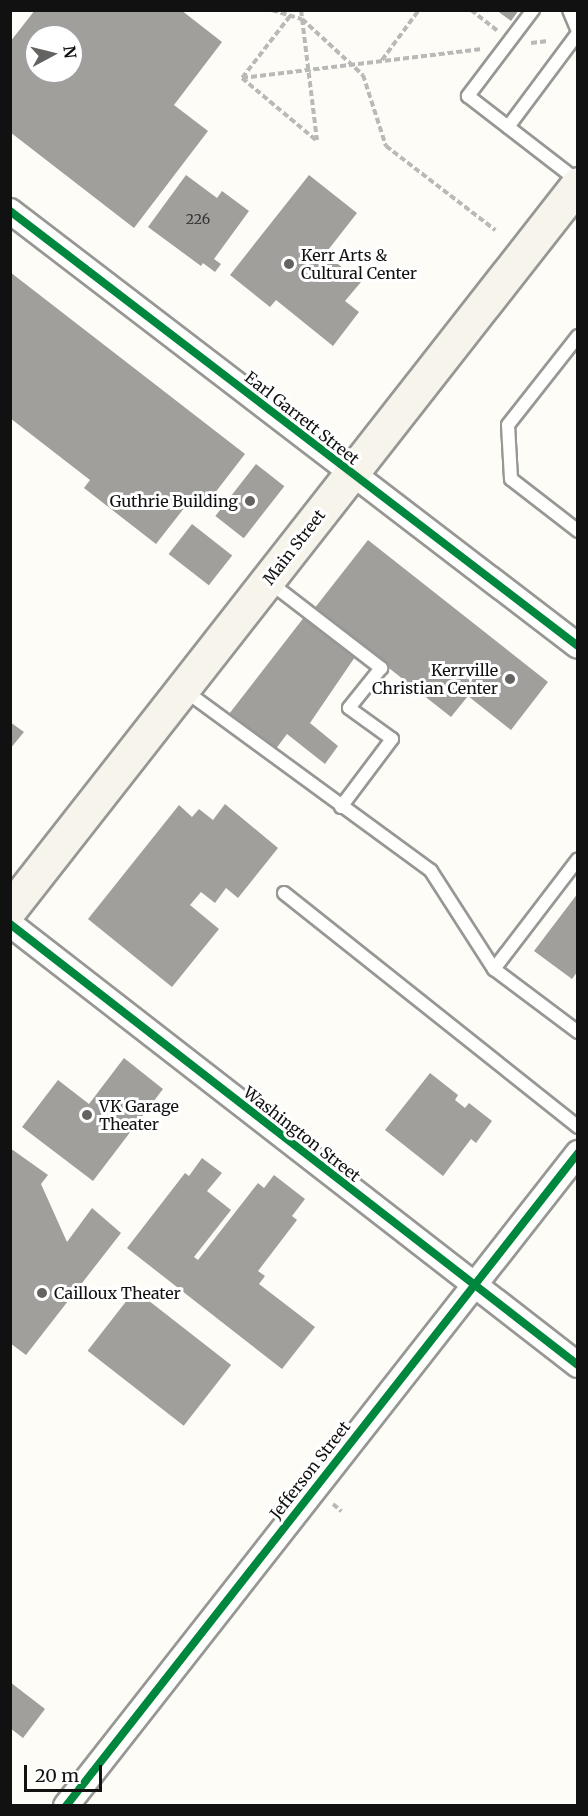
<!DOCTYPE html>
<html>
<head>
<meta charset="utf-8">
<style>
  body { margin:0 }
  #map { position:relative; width:588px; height:1816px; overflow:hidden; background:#fdfcf7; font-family:Merriweather,serif }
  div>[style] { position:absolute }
  .building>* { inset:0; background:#a19f9c; transform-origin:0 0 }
  .path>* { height:4px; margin-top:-2px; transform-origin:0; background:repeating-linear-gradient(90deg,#b9b9b8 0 6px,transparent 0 9px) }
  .roads { filter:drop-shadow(2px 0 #979795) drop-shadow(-2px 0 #979795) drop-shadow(0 2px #979795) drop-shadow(0 -2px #979795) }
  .service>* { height:12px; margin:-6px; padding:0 6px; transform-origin:6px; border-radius:6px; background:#fffffe }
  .minor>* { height:24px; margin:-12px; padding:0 12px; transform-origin:12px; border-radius:12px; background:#fffffe }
  .secondary>* { height:33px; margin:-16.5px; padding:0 16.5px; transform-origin:16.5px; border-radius:16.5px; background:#f6f4eb }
  .cycleway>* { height:8px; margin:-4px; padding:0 4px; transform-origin:4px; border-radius:4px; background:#00873e }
  .dots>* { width:16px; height:16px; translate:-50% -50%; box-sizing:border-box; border:3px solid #fff; border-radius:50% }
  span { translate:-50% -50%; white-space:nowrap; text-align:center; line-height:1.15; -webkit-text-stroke:6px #fff; paint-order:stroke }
  .number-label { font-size:14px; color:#353434 }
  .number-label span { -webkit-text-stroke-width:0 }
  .poi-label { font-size:16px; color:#111 }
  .left { translate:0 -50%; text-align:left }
  .right { translate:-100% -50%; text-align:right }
  .street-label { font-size:16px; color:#111 }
  .frame { position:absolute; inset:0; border:12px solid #111; pointer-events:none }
  .north { position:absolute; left:24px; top:24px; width:60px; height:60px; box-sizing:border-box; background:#fff; border:2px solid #a0a0a0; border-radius:50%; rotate:83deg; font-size:16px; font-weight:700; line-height:24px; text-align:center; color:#111 }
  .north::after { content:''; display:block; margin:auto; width:21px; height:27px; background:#646362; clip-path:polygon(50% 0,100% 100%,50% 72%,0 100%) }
  .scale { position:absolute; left:24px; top:1765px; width:78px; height:27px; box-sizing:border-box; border:3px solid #111; border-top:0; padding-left:8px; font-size:18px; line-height:21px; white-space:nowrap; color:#111; -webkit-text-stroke:4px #fff; paint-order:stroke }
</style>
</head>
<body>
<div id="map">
  <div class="building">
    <i style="clip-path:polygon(evenodd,35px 10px,181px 10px,222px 42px,174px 105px,208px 131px,134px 228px,10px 132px,10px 42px,35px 10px,36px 36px,72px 36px,72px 72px,36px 72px,36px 36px)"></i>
    <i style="clip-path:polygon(496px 10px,519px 10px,511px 21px)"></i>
    <i style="clip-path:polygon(186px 175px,217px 198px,222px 191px,249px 211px,214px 259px,221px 264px,215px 272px,203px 263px,201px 266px,148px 227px)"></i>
    <i style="clip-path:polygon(309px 175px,357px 213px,325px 254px,361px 282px,345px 301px,359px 312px,333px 346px,276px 300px,270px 307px,230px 275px)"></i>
    <i style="clip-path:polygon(10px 272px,245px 454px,204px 507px,192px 498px,156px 544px,84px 488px,90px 480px,10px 418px)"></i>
    <i style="left:256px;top:464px;width:36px;height:66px;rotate:38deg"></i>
    <i style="left:192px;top:524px;width:51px;height:38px;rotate:38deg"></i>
    <i style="clip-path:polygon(368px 540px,548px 682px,511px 730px,468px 696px,451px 717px,314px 609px)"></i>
    <i style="clip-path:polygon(305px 616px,355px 657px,310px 723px,338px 746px,325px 764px,287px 734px,275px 750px,229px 714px)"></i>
    <i style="clip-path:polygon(10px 722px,24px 732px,10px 749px)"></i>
    <i style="clip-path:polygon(225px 804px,278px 848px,238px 898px,226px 888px,215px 903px,201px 892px,190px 905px,219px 929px,172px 987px,88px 919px,179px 805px,192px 817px,199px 809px,213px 820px)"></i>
    <i style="clip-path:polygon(578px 893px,578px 971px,572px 979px,534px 951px)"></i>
    <i style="clip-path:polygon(124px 1058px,163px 1089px,93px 1181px,22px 1127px,58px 1080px,89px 1104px)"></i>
    <i style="clip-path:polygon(430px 1073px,458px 1095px,455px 1100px,465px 1108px,469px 1103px,492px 1121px,476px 1143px,471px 1139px,443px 1176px,385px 1130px)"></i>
    <i style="clip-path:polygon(10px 1148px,48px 1175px,41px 1184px,67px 1242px,92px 1208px,121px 1233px,26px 1355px,10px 1343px)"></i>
    <i style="clip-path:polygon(202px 1158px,222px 1173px,207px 1191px,231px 1210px,194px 1257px,198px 1260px,258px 1183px,264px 1188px,274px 1175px,305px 1199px,292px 1216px,297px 1220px,258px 1271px,265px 1276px,259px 1284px,315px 1327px,282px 1369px,127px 1248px,185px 1173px,189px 1176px)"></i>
    <i style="left:135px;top:1290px;width:122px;height:77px;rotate:38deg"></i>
    <i style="clip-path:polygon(10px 1682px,45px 1709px,23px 1738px,10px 1728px)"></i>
  </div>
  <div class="path">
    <i style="left:272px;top:10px;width:31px;rotate:17deg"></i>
    <i style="left:302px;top:19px;width:83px;rotate:42.6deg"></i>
    <i style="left:363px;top:75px;width:75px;rotate:72.1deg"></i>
    <i style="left:386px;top:146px;width:138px;rotate:37.6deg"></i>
    <i style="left:301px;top:10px;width:131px;rotate:83deg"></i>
    <i style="left:471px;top:10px;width:33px;rotate:38deg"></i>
    <i style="left:290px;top:16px;width:78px;rotate:127.7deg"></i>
    <i style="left:242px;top:78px;width:98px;rotate:40deg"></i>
    <i style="left:531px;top:43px;width:17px;rotate:-7deg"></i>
    <i style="left:382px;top:60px;width:62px;rotate:-53.5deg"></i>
    <i style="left:242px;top:78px;width:240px;rotate:-6.9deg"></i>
    <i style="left:333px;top:1504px;width:11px;rotate:41deg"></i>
  </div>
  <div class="roads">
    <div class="service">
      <i style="left:533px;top:10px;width:108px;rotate:127.1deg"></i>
      <i style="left:468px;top:96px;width:139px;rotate:37.7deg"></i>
      <i style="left:569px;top:10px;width:23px;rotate:67deg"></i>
      <i style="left:508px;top:127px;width:117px;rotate:-53.3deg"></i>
      <i style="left:578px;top:336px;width:113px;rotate:128.2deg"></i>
      <i style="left:508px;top:425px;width:54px;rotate:86.8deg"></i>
      <i style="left:511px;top:479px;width:85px;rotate:37.8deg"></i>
      <i style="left:268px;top:581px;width:143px;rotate:37.6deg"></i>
      <i style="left:381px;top:668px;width:51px;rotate:128.7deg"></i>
      <i style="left:349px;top:708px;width:53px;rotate:35.8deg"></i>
      <i style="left:392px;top:739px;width:85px;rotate:126.9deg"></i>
      <i style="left:184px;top:690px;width:306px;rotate:36.2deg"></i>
      <i style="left:431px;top:871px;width:117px;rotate:57.3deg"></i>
      <i style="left:494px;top:969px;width:105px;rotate:36.9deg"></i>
      <i style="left:284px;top:893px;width:376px;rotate:38.5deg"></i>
      <i style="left:494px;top:969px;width:138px;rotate:-52.6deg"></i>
    </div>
    <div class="minor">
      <i style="left:10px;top:211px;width:715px;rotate:37.45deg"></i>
      <i style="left:10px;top:924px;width:719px;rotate:37.83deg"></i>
      <i style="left:66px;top:1806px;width:830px;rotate:-51.9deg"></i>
    </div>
    <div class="secondary">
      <i style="left:10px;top:909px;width:921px;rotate:-51.92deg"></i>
    </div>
  </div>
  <div class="cycleway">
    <i style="left:10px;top:211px;width:715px;rotate:37.45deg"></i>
    <i style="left:10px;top:924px;width:719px;rotate:37.83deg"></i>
    <i style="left:66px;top:1806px;width:830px;rotate:-51.9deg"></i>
  </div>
  <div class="dots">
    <i style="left:289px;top:264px;background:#646362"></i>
    <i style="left:250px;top:501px;background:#646362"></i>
    <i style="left:510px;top:679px;background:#646362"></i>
    <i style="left:87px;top:1115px;background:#646362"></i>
    <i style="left:42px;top:1293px;background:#646362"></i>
  </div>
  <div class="number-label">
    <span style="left:198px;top:219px">226</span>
  </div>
  <div class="poi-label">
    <span class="left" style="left:301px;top:264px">Kerr Arts &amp;<br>Cultural Center</span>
    <span class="right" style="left:238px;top:501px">Guthrie Building</span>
    <span class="right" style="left:498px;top:679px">Kerrville<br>Christian Center</span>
    <span class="left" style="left:99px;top:1115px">VK Garage<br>Theater</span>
    <span class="left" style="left:54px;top:1293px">Cailloux Theater</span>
  </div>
  <div class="street-label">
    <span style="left:302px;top:418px;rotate:38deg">Earl Garrett Street</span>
    <span style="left:294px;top:547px;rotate:-52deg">Main Street</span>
    <span style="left:302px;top:1134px;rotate:38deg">Washington Street</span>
    <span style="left:310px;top:1470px;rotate:-52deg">Jefferson Street</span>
  </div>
  <div class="frame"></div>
  <div class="north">N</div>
  <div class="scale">20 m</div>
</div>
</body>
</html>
